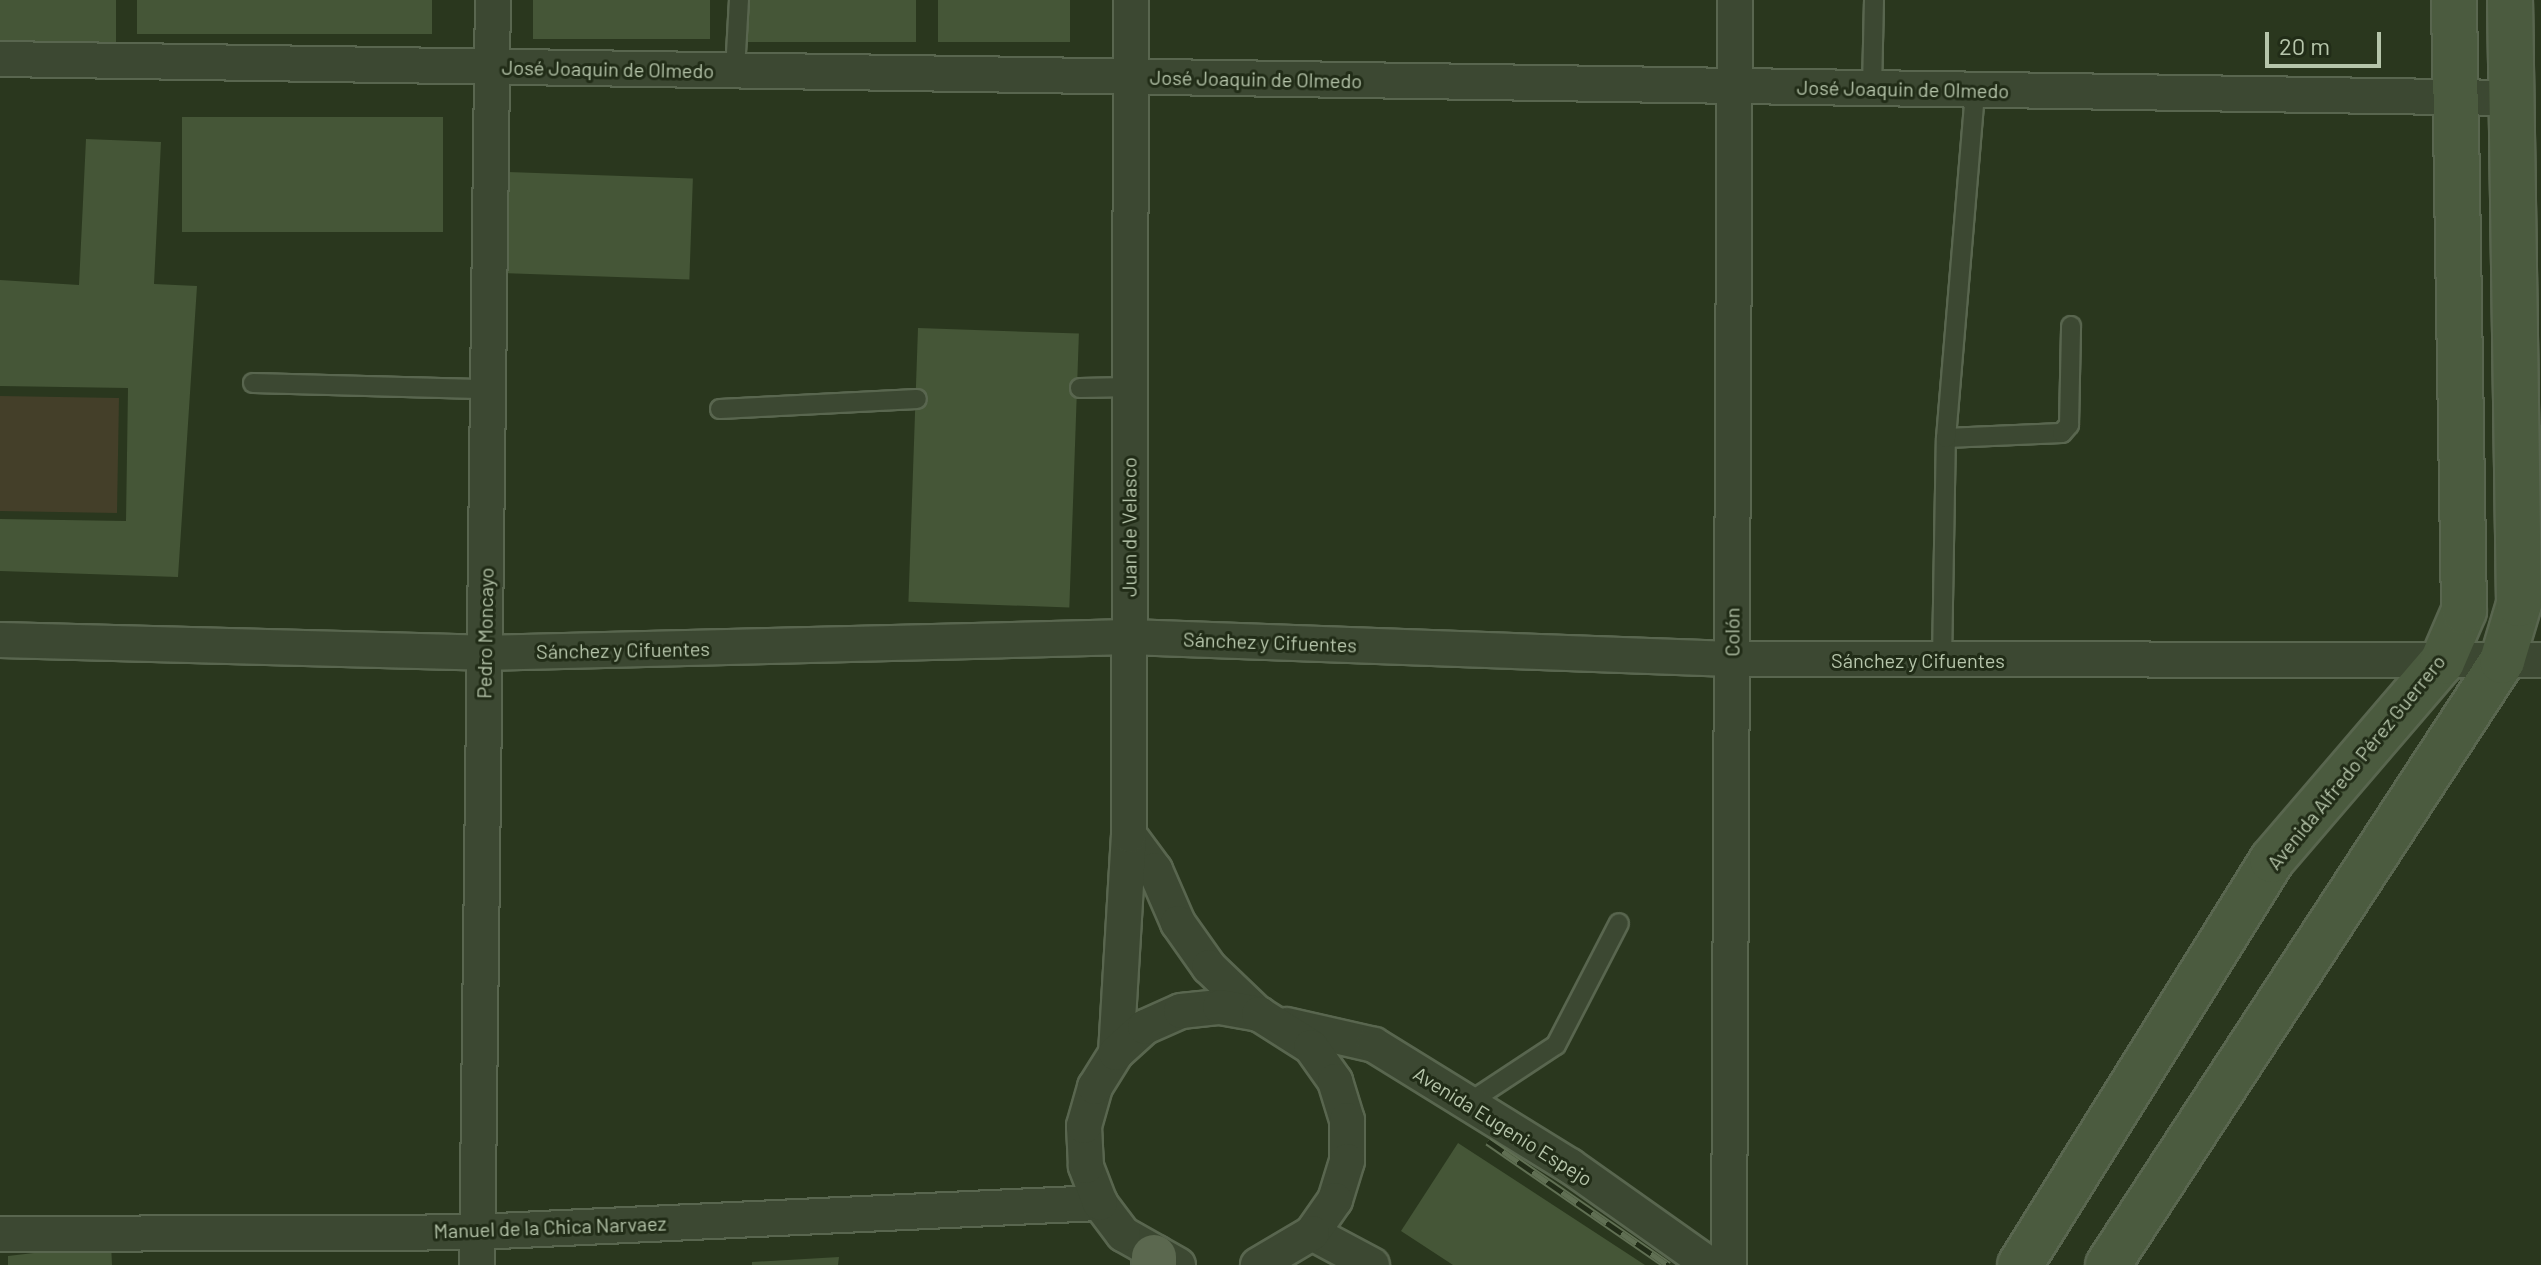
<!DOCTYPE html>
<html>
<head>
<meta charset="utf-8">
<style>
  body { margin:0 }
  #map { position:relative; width:2541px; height:1265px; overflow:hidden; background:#2a371e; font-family:Barlow,sans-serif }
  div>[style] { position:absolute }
  .green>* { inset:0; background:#443f29; transform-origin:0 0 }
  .building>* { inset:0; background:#455637; transform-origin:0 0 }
  .roads { filter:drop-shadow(2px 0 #59664f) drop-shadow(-2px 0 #59664f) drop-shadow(0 2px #59664f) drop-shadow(0 -2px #59664f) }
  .lane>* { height:18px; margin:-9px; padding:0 9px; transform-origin:9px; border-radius:9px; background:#3c4832 }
  .street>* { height:34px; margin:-17px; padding:0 17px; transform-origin:17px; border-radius:17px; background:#3c4832 }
  .secondary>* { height:44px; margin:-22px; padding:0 22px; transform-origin:22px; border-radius:22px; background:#4b5b3f }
  .primary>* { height:44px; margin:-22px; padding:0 22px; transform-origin:22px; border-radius:22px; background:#5b684f }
  .rail>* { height:9px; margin-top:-4.5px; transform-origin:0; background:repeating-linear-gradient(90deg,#212c17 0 18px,#606f53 0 36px); box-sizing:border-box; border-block:2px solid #606f53 }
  span { translate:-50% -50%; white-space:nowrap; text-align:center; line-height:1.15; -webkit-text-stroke:6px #212c17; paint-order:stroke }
  .street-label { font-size:20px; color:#b6c5ab }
  .scale { position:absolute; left:2265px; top:32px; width:116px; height:36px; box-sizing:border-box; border:4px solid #b6c5ab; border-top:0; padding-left:10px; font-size:24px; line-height:28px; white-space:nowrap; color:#b6c5ab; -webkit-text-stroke:6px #212c17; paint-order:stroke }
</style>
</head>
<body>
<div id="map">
  <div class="green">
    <i style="left:0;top:396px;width:119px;height:115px;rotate:1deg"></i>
  </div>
  <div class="building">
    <i style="left:0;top:0;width:116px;height:43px"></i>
    <i style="left:137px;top:0;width:295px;height:34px"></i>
    <i style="left:533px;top:0;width:177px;height:39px"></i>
    <i style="left:730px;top:0;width:186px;height:42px"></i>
    <i style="left:938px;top:0;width:132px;height:42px"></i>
    <i style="left:182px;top:117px;width:261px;height:115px"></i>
    <i style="clip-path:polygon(86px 139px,161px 142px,154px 284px,197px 286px,178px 577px,0 571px,0 519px,126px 521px,128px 388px,0 386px,0 280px,79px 285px)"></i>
    <i style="left:505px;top:172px;width:188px;height:101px;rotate:2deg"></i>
    <i style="left:918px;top:328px;width:161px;height:274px;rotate:2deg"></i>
    <i style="clip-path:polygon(2534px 425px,2541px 425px,2541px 588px,2536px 588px)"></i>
    <i style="clip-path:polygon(1458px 1143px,1645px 1265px,1453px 1265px,1401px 1231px)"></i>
    <i style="clip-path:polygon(111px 1244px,112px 1265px,8px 1265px,8px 1256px)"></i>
    <i style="clip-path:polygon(839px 1257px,838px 1265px,752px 1265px,752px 1262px)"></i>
  </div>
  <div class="roads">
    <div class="lane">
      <i style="left:735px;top:71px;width:71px;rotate:-86.8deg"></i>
      <i style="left:1872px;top:88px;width:88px;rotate:-88.7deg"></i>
      <i style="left:253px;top:383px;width:235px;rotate:1.5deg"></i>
      <i style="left:1080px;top:388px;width:50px;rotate:-1.1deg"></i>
      <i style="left:720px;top:409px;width:197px;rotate:-2.9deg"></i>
      <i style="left:1946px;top:438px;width:116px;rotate:-2.5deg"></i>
      <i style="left:2062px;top:433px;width:11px;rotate:-49deg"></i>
      <i style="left:2069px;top:425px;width:99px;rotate:-88.8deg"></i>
      <i style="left:1942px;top:660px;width:222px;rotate:-89deg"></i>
      <i style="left:1946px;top:438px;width:349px;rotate:-85.2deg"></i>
      <i style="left:1468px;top:1103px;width:105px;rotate:-33.4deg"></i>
      <i style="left:1556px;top:1045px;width:137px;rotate:-62.7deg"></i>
    </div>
    <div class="street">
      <i style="left:0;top:59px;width:2511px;rotate:0.89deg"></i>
      <i style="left:0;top:640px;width:485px;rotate:1.5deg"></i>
      <i style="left:485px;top:653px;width:644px;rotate:-1.42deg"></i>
      <i style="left:1129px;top:637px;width:603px;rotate:2.09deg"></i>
      <i style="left:1732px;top:659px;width:809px;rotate:0.07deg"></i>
      <i style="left:1129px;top:835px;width:44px;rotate:53.4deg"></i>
      <i style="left:1155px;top:870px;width:58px;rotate:66.5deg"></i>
      <i style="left:1178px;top:923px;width:54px;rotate:54.8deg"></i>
      <i style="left:1209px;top:967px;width:68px;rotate:43.8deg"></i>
      <i style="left:1287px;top:1025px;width:89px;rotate:12.9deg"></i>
      <i style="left:1374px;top:1045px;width:230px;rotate:31.7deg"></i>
      <i style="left:1570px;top:1166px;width:171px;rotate:35.3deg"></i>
      <i style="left:1116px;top:1053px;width:218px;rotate:-86.6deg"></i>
      <i style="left:1129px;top:835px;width:835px;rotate:-89.86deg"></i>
      <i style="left:1312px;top:1233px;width:68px;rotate:28.1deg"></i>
      <i style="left:0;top:1234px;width:477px;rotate:-0.2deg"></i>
      <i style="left:477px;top:1232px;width:624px;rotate:-2.67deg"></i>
      <i style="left:477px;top:1265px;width:1265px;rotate:-89.28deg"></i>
      <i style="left:1178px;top:1265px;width:63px;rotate:-150.6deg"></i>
      <i style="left:1123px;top:1234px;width:39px;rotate:-127deg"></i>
      <i style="left:1100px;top:1203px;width:40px;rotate:-111deg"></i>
      <i style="left:1086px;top:1166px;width:40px;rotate:-92.9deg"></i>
      <i style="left:1084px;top:1126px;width:41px;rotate:-74.2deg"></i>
      <i style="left:1095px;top:1087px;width:40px;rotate:-58deg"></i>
      <i style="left:1116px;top:1053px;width:39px;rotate:-42deg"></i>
      <i style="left:1145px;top:1027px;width:39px;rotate:-24deg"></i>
      <i style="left:1181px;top:1011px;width:39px;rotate:-6deg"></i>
      <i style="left:1220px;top:1007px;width:40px;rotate:10deg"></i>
      <i style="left:1259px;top:1014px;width:62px;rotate:32.4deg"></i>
      <i style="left:1311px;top:1047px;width:42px;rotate:54.8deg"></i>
      <i style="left:1335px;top:1081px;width:41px;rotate:72.9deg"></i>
      <i style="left:1347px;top:1120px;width:41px;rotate:90deg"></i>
      <i style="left:1347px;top:1161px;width:41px;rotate:107.1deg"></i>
      <i style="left:1335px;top:1200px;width:40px;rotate:124.9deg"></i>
      <i style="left:1312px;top:1233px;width:63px;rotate:149.3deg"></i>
      <i style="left:1729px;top:1265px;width:1265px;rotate:-89.73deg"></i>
    </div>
    <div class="secondary">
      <i style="left:2020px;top:1265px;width:477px;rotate:-58.1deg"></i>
      <i style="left:2272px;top:860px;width:261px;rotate:-49.4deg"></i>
      <i style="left:2442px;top:662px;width:56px;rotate:-66.7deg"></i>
      <i style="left:2464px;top:611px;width:611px;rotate:-90.94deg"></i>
      <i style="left:2108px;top:1265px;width:721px;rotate:-56.88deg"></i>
      <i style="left:2502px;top:661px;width:59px;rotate:-73.4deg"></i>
      <i style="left:2519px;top:604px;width:604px;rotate:-90.85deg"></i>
    </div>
    <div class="primary">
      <i style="left:1154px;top:1265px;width:8px;rotate:-90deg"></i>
    </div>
  </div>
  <div class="rail">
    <i style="left:1488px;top:1141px;width:219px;rotate:34.6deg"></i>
  </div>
  <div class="street-label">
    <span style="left:608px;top:69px;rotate:1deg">José Joaquin de Olmedo</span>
    <span style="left:1256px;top:79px;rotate:1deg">José Joaquin de Olmedo</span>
    <span style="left:1903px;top:89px;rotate:1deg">José Joaquin de Olmedo</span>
    <span style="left:1129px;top:527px;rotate:-90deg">Juan de Velasco</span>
    <span style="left:1732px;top:632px;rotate:-90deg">Colón</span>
    <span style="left:485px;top:633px;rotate:-89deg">Pedro Moncayo</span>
    <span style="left:1270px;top:642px;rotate:2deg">Sánchez y Cifuentes</span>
    <span style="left:623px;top:650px;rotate:-1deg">Sánchez y Cifuentes</span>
    <span style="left:1918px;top:660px">Sánchez y Cifuentes</span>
    <span style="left:2356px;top:762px;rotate:-51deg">Avenida Alfredo Pérez Guerrero</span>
    <span style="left:1503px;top:1126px;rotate:32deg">Avenida Eugenio Espejo</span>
    <span style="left:550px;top:1227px;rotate:-2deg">Manuel de la Chica Narvaez</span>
  </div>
  <div class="scale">20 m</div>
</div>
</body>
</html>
